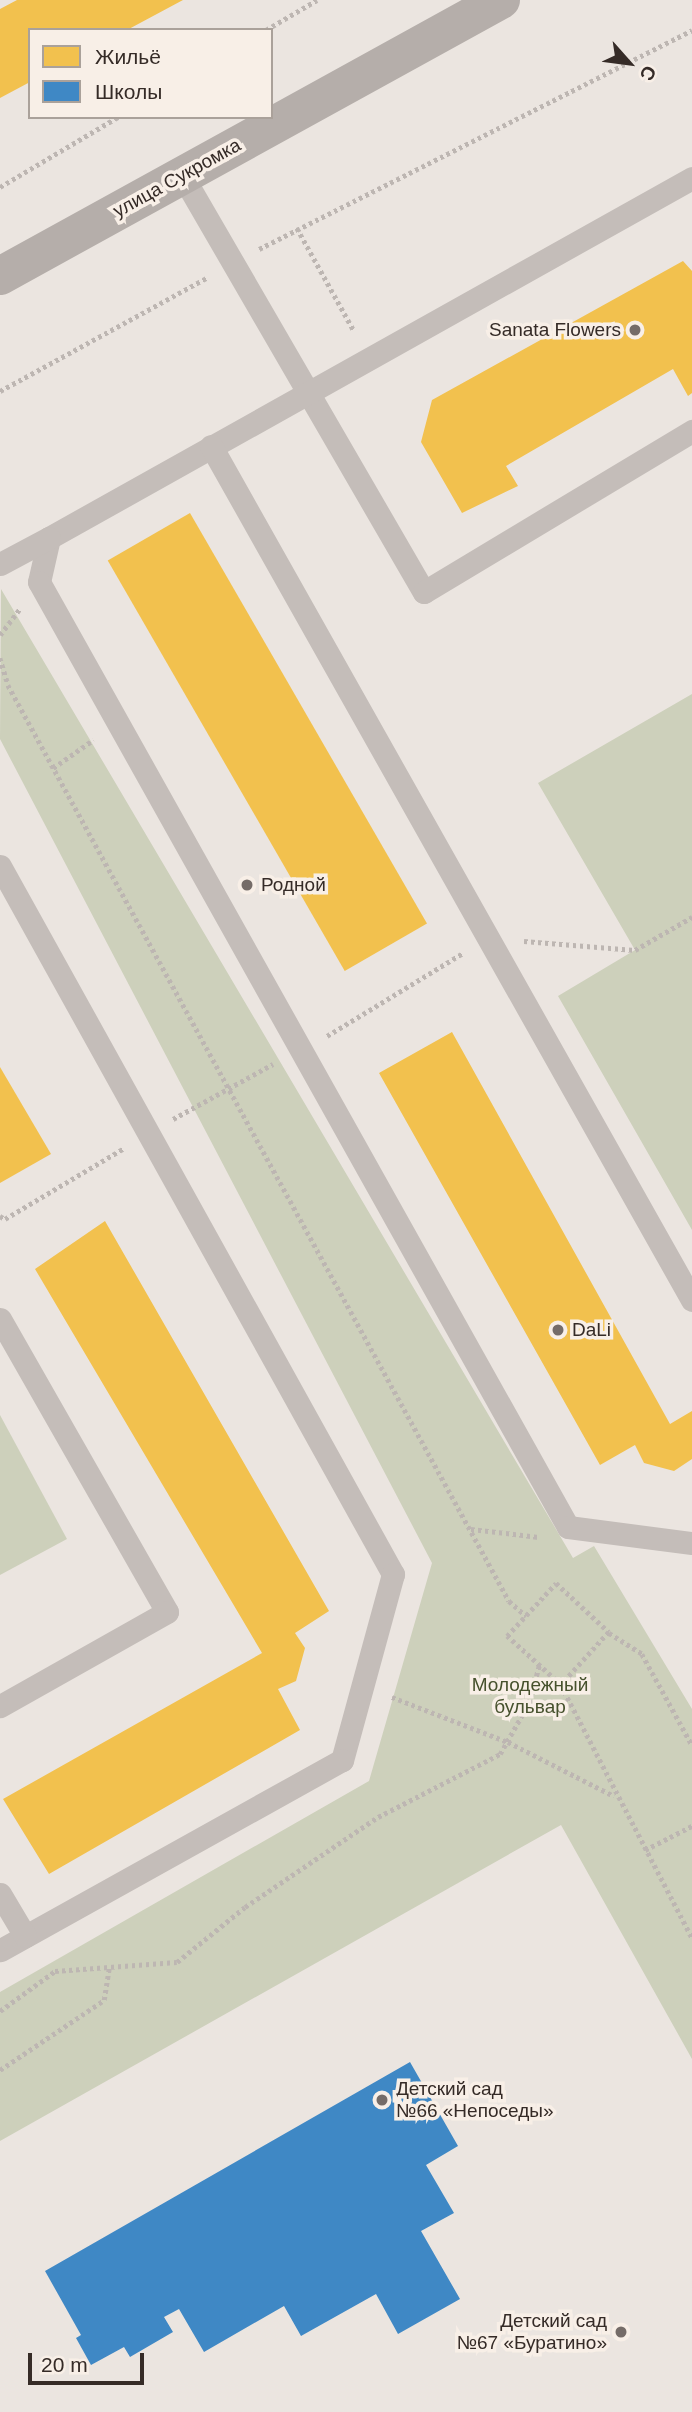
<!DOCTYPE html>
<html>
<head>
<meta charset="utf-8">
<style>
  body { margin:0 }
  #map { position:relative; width:692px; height:2412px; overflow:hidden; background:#ebe5e0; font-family:Helvetica,sans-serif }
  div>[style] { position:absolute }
  .green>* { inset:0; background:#cdd0bb }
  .homes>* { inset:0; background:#f2c14e; transform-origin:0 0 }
  .schools>* { inset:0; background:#3f88c5 }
  .path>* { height:4.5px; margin-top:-2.25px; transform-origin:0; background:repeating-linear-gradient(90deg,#bdb6b2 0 3.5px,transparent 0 7px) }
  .lane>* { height:23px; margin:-11.5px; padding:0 11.5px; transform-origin:11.5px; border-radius:11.5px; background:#c4bdb9 }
  .secondary>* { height:38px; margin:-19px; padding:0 19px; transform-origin:19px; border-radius:19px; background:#b5aeaa }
  .dots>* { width:19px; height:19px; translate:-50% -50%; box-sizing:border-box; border:4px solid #f8efe7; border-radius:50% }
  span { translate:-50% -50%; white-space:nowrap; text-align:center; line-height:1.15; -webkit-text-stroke:7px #f8efe7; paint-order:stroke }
  .street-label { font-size:19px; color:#352b27 }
  .poi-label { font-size:19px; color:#352b27 }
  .right { translate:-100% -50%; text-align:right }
  .left { translate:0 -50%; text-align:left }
  .park-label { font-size:19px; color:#46512d }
  .legend { position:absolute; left:28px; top:28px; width:245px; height:91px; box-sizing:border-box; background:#f8efe7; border:2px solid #aaa19a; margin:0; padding:9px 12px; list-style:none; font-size:21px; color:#352b27 }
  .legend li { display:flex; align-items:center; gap:14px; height:35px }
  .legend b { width:35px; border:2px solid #aaa19a }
  .north { position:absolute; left:594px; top:28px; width:70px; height:70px; -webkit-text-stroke:5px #f8efe7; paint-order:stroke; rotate:118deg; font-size:19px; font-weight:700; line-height:28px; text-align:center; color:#352b27 }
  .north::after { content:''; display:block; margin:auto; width:24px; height:32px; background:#352b27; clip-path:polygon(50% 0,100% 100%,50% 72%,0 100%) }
  .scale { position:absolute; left:28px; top:2353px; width:116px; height:32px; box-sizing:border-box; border:4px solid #352b27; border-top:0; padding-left:9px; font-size:21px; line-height:24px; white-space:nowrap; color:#352b27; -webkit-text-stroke:5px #f8efe7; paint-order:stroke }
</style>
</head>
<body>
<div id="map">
  <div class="green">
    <i style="clip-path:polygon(1px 589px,573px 1558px,594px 1546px,692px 1709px,692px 2059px,561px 1825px,0 2141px,0 1992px,369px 1781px,432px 1563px,0 739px)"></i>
    <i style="clip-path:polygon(692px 694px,692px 1230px,558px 996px,635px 950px,538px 783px)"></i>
    <i style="clip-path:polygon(0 1415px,67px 1539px,0 1575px)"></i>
  </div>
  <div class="homes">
    <i style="clip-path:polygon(17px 0,183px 0,127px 30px,30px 30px,30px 82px,0 98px,0 9px)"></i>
    <i style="clip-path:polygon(683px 261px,692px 271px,692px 393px,688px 396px,673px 369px,506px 466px,518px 486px,462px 513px,421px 442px,432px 400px)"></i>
    <i style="left:190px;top:513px;width:474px;height:95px;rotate:60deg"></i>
    <i style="clip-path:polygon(452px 1032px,670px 1424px,692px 1411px,692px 1459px,674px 1471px,644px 1463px,635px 1445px,600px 1465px,379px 1073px)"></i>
    <i style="clip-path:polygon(0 1067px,51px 1154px,0 1183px)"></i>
    <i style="clip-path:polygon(105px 1221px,329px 1611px,295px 1633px,305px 1648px,296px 1681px,278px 1689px,300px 1730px,49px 1874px,3px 1799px,262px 1653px,35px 1269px)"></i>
  </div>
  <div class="schools">
    <i style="clip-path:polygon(410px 2062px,458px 2146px,426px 2165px,454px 2213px,421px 2231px,460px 2299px,398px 2334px,376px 2294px,301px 2336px,284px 2306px,204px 2352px,179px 2309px,164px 2317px,173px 2332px,130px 2357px,124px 2347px,91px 2365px,76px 2338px,81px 2335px,45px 2271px)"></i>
  </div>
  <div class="path">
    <i style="left:266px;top:30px;width:59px;rotate:-30.5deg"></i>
    <i style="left:0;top:187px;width:137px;rotate:-30.7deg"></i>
    <i style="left:297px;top:228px;width:118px;rotate:61deg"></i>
    <i style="left:259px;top:249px;width:485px;rotate:-26.8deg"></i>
    <i style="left:0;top:391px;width:237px;rotate:-28.7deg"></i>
    <i style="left:0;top:635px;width:34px;rotate:-53deg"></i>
    <i style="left:0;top:658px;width:28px;rotate:73deg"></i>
    <i style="left:8px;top:685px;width:1044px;rotate:61.32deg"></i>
    <i style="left:509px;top:1601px;width:23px;rotate:41deg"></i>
    <i style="left:53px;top:768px;width:49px;rotate:-35deg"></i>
    <i style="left:524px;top:941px;width:111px;rotate:4.6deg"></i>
    <i style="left:635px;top:950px;width:66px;rotate:-30.1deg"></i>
    <i style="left:327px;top:1036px;width:159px;rotate:-31.4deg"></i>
    <i style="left:173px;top:1119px;width:114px;rotate:-28.8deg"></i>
    <i style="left:0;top:1216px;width:6px;rotate:31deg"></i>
    <i style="left:5px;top:1219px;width:139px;rotate:-30.8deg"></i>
    <i style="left:471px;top:1529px;width:68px;rotate:6.7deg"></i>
    <i style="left:556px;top:1583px;width:72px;rotate:42.8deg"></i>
    <i style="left:609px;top:1632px;width:72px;rotate:132.2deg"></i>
    <i style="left:561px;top:1685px;width:73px;rotate:-137.8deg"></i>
    <i style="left:507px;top:1636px;width:72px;rotate:-47.2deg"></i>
    <i style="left:609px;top:1633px;width:39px;rotate:32deg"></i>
    <i style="left:642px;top:1654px;width:104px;rotate:61.2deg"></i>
    <i style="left:561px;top:1685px;width:285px;rotate:62.6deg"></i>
    <i style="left:392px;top:1697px;width:124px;rotate:21.2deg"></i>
    <i style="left:508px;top:1742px;width:119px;rotate:27deg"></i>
    <i style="left:645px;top:1850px;width:53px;rotate:-27.1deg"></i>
    <i style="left:0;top:2011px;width:68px;rotate:-36deg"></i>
    <i style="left:55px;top:1971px;width:122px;rotate:-4.2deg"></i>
    <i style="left:177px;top:1962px;width:87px;rotate:-39deg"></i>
    <i style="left:245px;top:1907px;width:161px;rotate:-34.1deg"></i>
    <i style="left:378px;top:1817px;width:137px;rotate:-27.3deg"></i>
    <i style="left:500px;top:1754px;width:59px;rotate:-60.4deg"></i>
    <i style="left:529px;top:1703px;width:39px;rotate:-75deg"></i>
    <i style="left:0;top:2070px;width:125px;rotate:-33.9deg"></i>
    <i style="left:104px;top:2000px;width:33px;rotate:-81deg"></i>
  </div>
  <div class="lane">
    <i style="left:182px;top:175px;width:482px;rotate:59.9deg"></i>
    <i style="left:424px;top:592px;width:313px;rotate:-31deg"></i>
    <i style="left:692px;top:178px;width:737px;rotate:150.76deg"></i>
    <i style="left:49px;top:538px;width:45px;rotate:102.8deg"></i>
    <i style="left:39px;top:582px;width:1083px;rotate:60.76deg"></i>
    <i style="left:568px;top:1527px;width:125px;rotate:7.4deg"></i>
    <i style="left:211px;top:446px;width:980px;rotate:60.61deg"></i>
    <i style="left:0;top:564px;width:55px;rotate:-28deg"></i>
    <i style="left:0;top:866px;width:810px;rotate:60.97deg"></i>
    <i style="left:393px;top:1574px;width:193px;rotate:105.3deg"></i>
    <i style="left:342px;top:1760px;width:391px;rotate:150.9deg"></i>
    <i style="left:0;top:1319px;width:337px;rotate:60.3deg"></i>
    <i style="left:167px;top:1612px;width:192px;rotate:150.6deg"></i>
    <i style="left:0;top:1894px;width:49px;rotate:59.2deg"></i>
  </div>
  <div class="secondary">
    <i style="left:0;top:276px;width:572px;rotate:-28.85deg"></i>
  </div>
  <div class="dots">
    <i style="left:635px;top:330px;background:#756c68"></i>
    <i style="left:247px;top:885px;background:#756c68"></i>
    <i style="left:558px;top:1330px;background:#756c68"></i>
    <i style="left:382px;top:2100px;background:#756c68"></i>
    <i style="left:621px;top:2332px;background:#756c68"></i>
  </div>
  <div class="street-label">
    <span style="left:177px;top:178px;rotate:-29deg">улица Сукромка</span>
  </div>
  <div class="poi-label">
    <span class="right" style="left:621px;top:330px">Sanata Flowers</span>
    <span class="left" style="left:261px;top:885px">Родной</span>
    <span class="left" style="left:572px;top:1330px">DaLi</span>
    <span class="left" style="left:396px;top:2100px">Детский сад<br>№66 «Непоседы»</span>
    <span class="right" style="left:607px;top:2332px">Детский сад<br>№67 «Буратино»</span>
  </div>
  <div class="park-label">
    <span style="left:530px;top:1696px">Молодежный<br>бульвар</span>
  </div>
  <ul class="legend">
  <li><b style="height:19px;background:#f2c14e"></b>Жильё</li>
  <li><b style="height:19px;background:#3f88c5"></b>Школы</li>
  </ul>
  <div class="north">С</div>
  <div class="scale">20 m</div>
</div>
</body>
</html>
